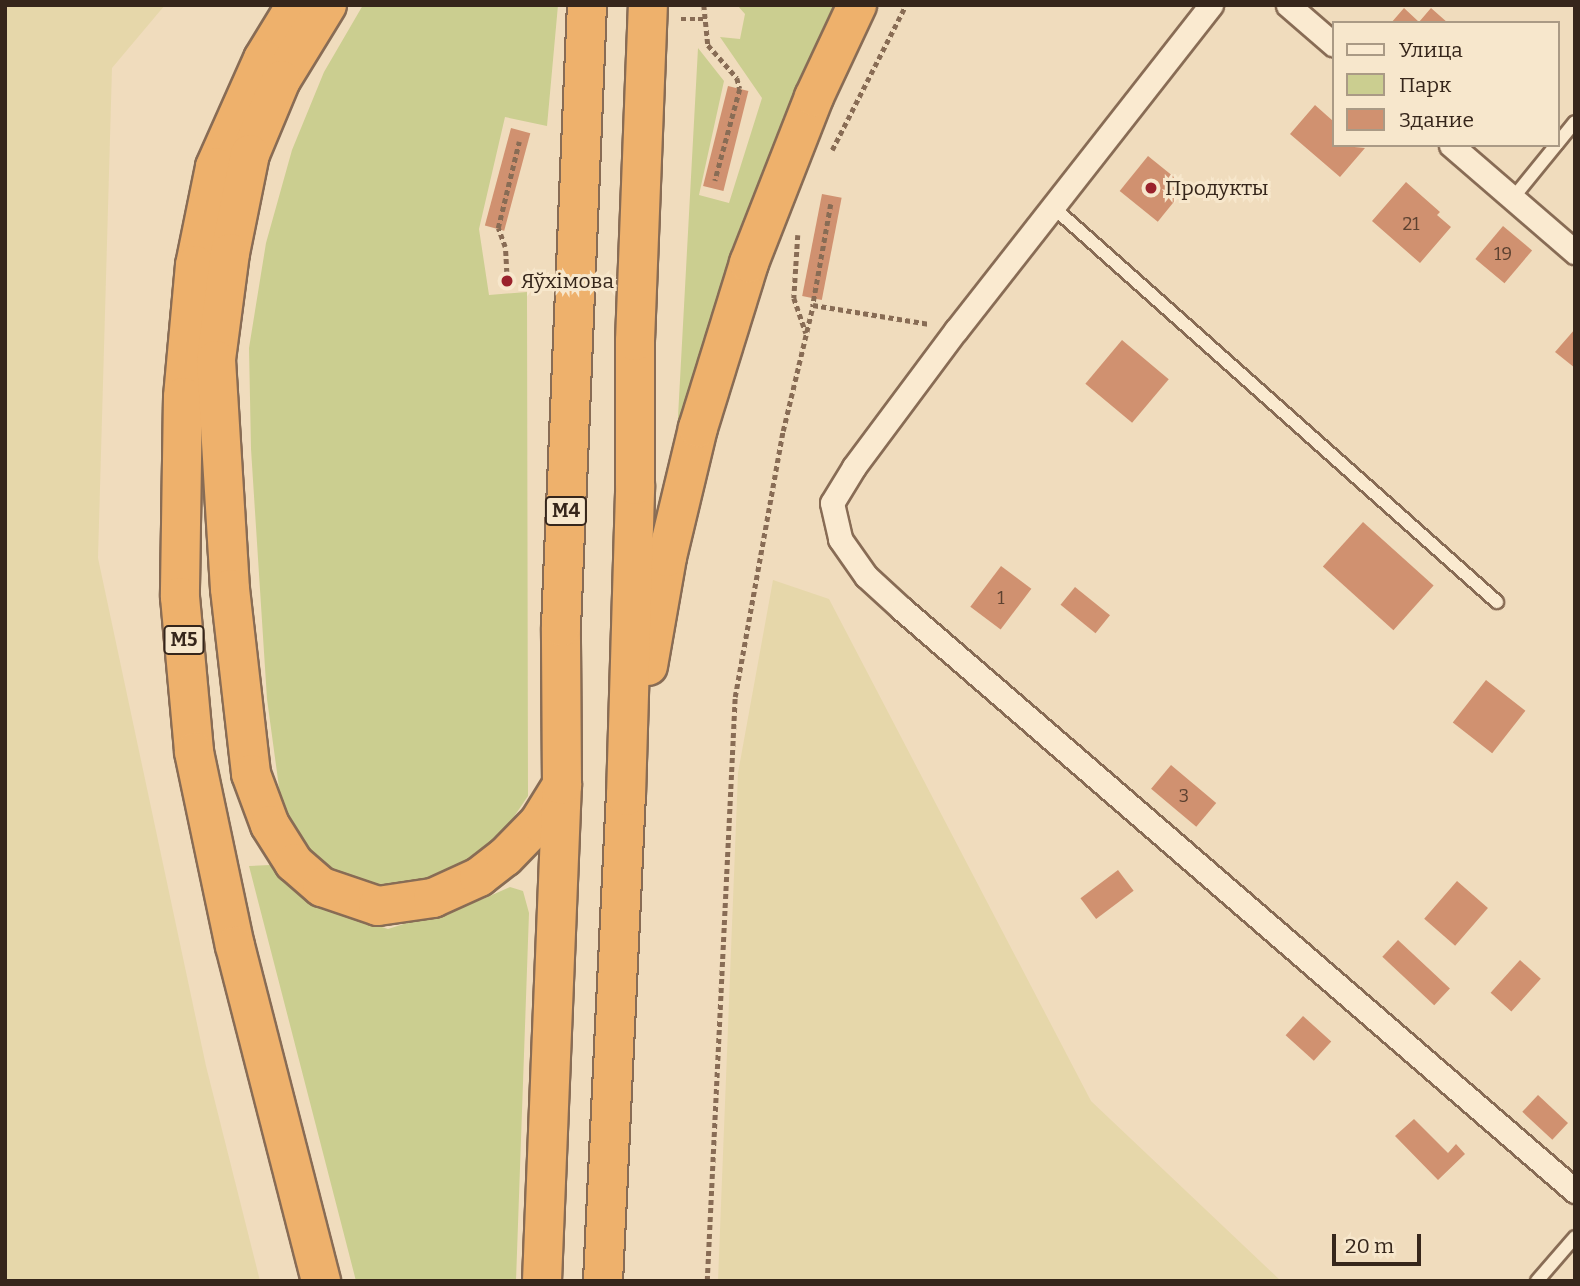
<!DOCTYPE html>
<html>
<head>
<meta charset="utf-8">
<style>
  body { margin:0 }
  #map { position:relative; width:1580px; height:1286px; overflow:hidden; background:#f0dcbd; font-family:Bitter,serif }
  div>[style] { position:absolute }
  .farmland>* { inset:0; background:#e6d7aa }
  .green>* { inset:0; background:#cbce90 }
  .building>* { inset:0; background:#d09170; transform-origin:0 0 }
  .path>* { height:4.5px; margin-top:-2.25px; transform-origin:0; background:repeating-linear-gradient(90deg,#886c55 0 5px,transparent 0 8.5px) }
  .roads { filter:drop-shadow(2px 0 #886c55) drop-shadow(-2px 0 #886c55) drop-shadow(0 2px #886c55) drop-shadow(0 -2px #886c55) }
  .service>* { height:12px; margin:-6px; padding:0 6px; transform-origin:6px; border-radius:6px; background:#faead0 }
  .minor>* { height:23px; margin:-11.5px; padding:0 11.5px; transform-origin:11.5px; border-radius:11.5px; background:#faead0 }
  .trunk>* { height:38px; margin:-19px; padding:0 19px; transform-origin:19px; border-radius:19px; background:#eeb16c }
  .dots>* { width:19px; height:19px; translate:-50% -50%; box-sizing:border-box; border:4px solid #f7e7cc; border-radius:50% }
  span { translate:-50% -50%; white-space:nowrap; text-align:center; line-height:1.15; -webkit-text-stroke:6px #f7e7cc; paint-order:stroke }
  .number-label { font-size:18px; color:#5c4130 }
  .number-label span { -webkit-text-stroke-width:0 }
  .shield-label span { padding:2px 5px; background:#f7e7cc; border:2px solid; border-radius:5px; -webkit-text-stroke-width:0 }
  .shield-label { font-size:19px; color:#36261b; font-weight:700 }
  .poi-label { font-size:21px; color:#36261b }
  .left { translate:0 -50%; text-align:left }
  .frame { position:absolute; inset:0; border:7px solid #36261b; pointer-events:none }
  .legend { position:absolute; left:1332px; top:21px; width:228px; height:126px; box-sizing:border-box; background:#f7e7cc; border:2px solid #aa9a85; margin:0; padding:9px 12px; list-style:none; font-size:21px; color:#36261b }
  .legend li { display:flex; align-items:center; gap:14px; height:35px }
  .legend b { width:35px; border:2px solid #aa9a85 }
  .scale { position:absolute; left:1332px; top:1234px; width:89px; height:32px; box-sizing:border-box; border:4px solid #36261b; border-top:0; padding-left:9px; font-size:21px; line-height:24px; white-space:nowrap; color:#36261b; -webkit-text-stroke:5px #f7e7cc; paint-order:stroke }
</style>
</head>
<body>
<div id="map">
  <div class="farmland">
    <i style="clip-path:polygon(5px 5px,165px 5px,112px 68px,98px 558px,206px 1066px,260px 1281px,5px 1281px)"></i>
    <i style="clip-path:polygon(773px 580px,829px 599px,1091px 1101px,1281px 1281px,718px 1281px,738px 773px)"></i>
  </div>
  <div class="green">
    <i style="clip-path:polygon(363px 5px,558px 5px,547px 126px,505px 117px,479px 229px,489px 295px,527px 292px,528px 796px,505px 830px,443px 878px,379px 892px,320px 866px,297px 845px,281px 802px,267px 699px,251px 449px,249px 348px,266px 243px,292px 150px,324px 72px)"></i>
    <i style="clip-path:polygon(737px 5px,849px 5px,675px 472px,698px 48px,724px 81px,699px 195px,729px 203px,762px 98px,720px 37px,740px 39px,745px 14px)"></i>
    <i style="clip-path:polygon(270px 865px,317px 907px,388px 929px,483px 899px,510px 887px,523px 891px,529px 913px,516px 1281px,356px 1281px,249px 866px)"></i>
  </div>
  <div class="building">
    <i style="clip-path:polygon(1404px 8px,1419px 22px,1431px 8px,1448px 23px,1391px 23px)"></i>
    <i style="left:728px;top:86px;width:21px;height:103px;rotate:14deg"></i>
    <i style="clip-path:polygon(1315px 105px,1333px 121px,1333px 145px,1365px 148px,1340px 177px,1290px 134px)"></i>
    <i style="left:511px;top:128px;width:20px;height:101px;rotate:15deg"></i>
    <i style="left:1148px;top:156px;width:49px;height:45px;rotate:39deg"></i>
    <i style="clip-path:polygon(1406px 182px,1440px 212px,1437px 215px,1451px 227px,1420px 263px,1372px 221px)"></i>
    <i style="left:822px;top:194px;width:20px;height:104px;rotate:11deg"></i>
    <i style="left:1503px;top:226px;width:38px;height:43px;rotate:40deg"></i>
    <i style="clip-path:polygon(1575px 329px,1575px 368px,1555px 352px)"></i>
    <i style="left:1122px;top:340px;width:61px;height:57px;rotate:40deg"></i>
    <i style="left:1363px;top:522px;width:95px;height:60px;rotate:42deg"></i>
    <i style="left:1001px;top:566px;width:38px;height:51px;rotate:37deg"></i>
    <i style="left:1075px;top:587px;width:45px;height:23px;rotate:39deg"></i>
    <i style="left:1486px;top:680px;width:50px;height:54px;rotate:38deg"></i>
    <i style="left:1171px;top:765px;width:59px;height:31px;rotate:40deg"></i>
    <i style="left:1118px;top:870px;width:26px;height:47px;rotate:53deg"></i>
    <i style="left:1457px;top:881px;width:41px;height:50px;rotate:41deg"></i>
    <i style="left:1398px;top:940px;width:71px;height:23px;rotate:43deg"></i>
    <i style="left:1520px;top:960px;width:28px;height:44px;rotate:42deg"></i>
    <i style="left:1303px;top:1016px;width:38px;height:26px;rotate:42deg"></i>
    <i style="left:1538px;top:1095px;width:41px;height:23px;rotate:43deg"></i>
    <i style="clip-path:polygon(1414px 1119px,1448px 1153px,1456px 1144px,1465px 1154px,1438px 1180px,1395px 1136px)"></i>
  </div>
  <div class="path">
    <i style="left:704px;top:5px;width:40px;rotate:84.3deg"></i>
    <i style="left:708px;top:45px;width:44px;rotate:48.7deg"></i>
    <i style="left:737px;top:78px;width:11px;rotate:75deg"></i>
    <i style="left:740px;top:89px;width:95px;rotate:105.2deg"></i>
    <i style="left:681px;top:19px;width:24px"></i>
    <i style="left:832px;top:150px;width:163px;rotate:-63deg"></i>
    <i style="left:831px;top:204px;width:103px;rotate:100.1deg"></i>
    <i style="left:813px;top:305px;width:118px;rotate:9.3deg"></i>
    <i style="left:798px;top:235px;width:63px;rotate:93.6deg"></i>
    <i style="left:794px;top:298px;width:37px;rotate:71deg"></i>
    <i style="left:507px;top:281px;width:34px;rotate:-93deg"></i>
    <i style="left:505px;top:247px;width:20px;rotate:-110deg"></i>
    <i style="left:498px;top:228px;width:89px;rotate:-76.3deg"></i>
    <i style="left:707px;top:1281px;width:585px;rotate:-87.26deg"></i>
    <i style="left:735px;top:697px;width:270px;rotate:-79.8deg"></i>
    <i style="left:783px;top:431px;width:130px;rotate:-76.6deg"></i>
  </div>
  <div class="roads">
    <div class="service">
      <i style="left:1557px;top:144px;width:28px;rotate:-51deg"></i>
      <i style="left:1513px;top:198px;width:68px;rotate:-50.9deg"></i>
      <i style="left:1054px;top:208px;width:593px;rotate:41.65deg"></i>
      <i style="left:1537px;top:1281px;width:58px;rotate:-49.2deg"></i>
    </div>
    <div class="minor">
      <i style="left:1211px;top:5px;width:413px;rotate:128.1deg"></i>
      <i style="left:956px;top:330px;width:171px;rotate:126.7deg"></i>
      <i style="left:854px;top:467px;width:42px;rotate:121.4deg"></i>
      <i style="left:832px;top:503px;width:37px;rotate:77deg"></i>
      <i style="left:840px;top:539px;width:45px;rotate:54.9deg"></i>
      <i style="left:866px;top:576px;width:49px;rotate:42.5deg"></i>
      <i style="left:902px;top:609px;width:890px;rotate:40.85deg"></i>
      <i style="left:1288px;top:5px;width:60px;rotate:40.9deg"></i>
      <i style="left:1451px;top:145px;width:164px;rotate:40.8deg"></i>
    </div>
    <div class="trunk">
      <i style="left:296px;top:5px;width:63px;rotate:121.4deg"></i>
      <i style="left:263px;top:59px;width:118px;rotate:114deg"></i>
      <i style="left:215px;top:167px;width:100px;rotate:101.5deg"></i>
      <i style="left:195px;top:265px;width:133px;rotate:95.2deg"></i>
      <i style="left:183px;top:397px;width:200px;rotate:90.9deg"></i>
      <i style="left:180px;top:597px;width:156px;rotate:84.8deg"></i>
      <i style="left:194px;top:752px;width:198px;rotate:78.1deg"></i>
      <i style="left:235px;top:946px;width:346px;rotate:75.6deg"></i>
      <i style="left:327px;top:5px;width:88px;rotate:121.5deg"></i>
      <i style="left:281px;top:80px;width:80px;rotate:112.7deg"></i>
      <i style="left:250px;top:154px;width:101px;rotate:101.4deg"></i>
      <i style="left:230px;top:253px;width:108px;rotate:97.5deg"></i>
      <i style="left:216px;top:360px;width:229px;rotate:86.5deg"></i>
      <i style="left:230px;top:589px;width:186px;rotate:83.5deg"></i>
      <i style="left:251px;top:774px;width:54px;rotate:69.6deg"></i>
      <i style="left:270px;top:825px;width:45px;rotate:57.7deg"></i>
      <i style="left:294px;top:863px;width:37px;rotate:41deg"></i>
      <i style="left:322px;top:887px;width:59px;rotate:18.7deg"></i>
      <i style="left:378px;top:906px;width:56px;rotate:-8.3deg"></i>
      <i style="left:433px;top:898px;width:51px;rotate:-24.5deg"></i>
      <i style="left:479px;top:877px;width:33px;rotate:-38deg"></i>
      <i style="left:505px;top:857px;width:49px;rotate:-45.8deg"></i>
      <i style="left:539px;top:822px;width:44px;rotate:-58.1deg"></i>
      <i style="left:648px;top:666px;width:111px;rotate:-80.1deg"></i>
      <i style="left:667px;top:557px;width:133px;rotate:-76.5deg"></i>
      <i style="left:698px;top:428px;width:173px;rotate:-72.8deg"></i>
      <i style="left:749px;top:263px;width:178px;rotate:-68.6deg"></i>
      <i style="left:814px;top:97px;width:102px;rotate:-64.9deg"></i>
      <i style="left:542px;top:1281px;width:496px;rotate:-87.7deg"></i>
      <i style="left:562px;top:785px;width:158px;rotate:-90.4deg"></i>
      <i style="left:561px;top:627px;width:623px;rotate:-87.61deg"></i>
      <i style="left:603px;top:1281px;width:486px;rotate:-87.3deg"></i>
      <i style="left:626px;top:796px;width:311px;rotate:-88.3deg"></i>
      <i style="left:635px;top:485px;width:144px;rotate:-90deg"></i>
      <i style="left:635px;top:341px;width:336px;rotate:-87.8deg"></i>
    </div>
  </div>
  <div class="dots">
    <i style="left:1151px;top:188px;background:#9a222c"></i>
    <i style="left:507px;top:281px;background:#9a222c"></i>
  </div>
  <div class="number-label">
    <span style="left:1411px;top:224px">21</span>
    <span style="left:1503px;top:254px">19</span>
    <span style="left:1001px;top:598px">1</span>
    <span style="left:1184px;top:796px">3</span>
  </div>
  <div class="shield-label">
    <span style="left:566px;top:511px">М4</span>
    <span style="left:184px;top:640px">М5</span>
  </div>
  <div class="poi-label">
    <span class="left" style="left:1165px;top:188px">Продукты</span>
    <span class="left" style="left:521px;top:281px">Яўхімова</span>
  </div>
  <div class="frame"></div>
  <ul class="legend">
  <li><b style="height:9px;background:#faead0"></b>Улица</li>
  <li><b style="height:19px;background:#cbce90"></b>Парк</li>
  <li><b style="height:19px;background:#d09170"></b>Здание</li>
  </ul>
  <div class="scale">20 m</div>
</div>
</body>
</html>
